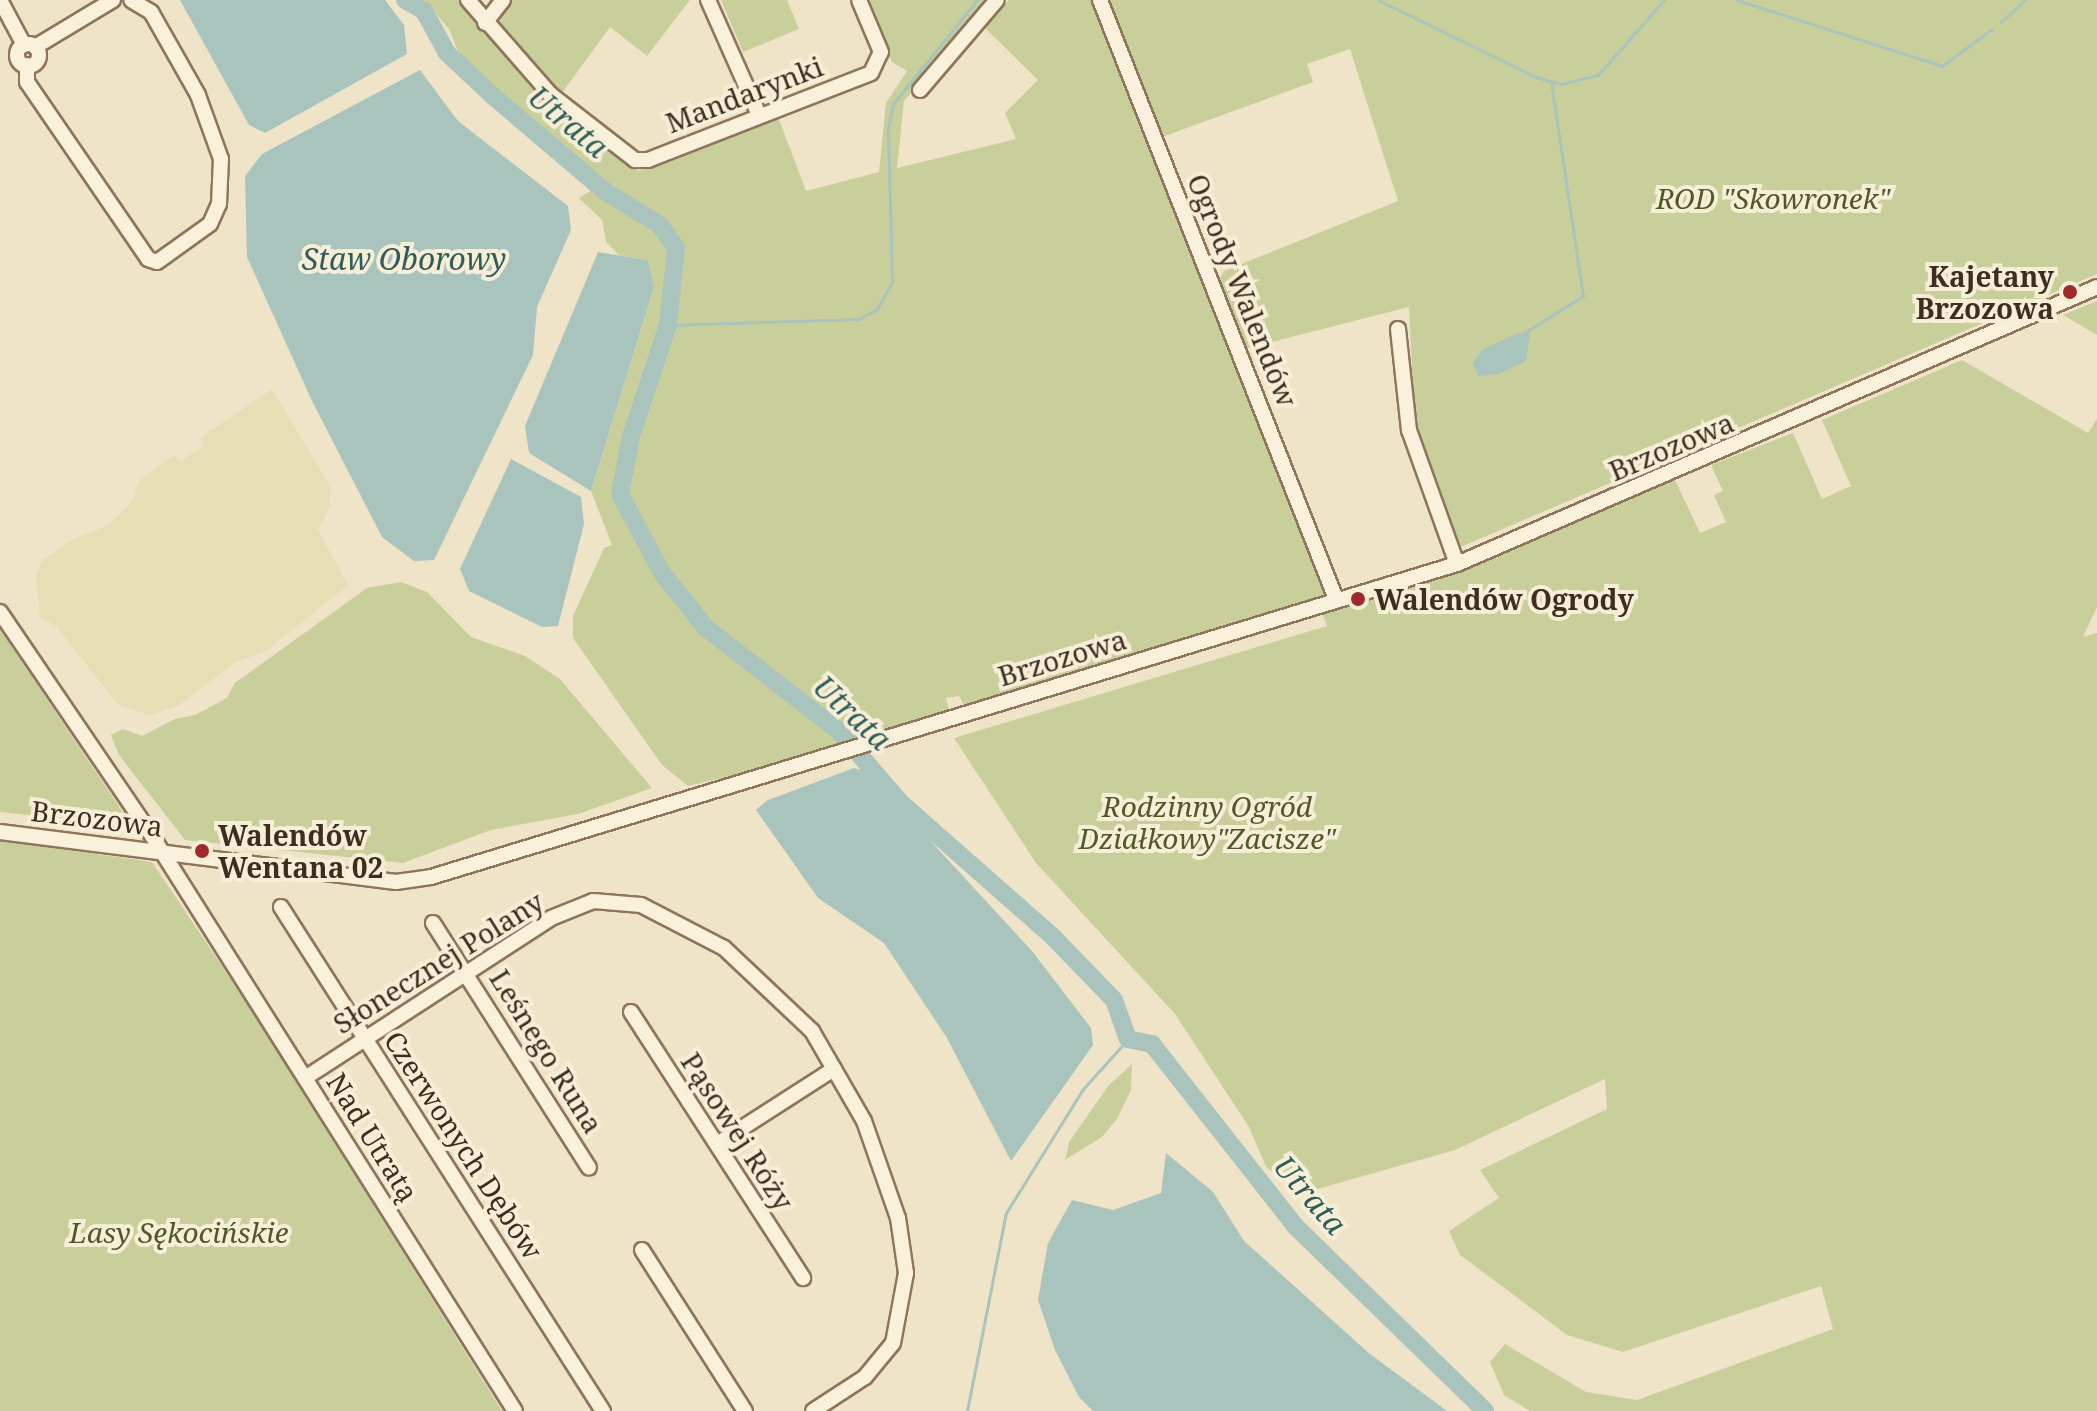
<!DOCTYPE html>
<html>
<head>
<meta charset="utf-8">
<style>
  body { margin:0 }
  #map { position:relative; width:2097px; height:1411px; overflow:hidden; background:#f0e4c8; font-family:"Noto Serif",serif }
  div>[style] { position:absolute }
  .farmland>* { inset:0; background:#e6deb5 }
  .green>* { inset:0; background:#c9cf9b }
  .water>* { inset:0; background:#a9c4bc }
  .stream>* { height:3px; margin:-1.5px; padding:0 1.5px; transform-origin:1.5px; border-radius:1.5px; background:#a9c4bc }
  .river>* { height:18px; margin:-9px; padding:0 9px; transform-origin:9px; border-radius:9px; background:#a9c4bc }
  .roads { filter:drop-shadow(2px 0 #8d765c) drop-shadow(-2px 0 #8d765c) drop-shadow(0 2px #8d765c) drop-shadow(0 -2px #8d765c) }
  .minor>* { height:14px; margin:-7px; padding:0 7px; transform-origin:7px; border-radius:7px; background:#faf1dc }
  .minor>.ring { margin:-7px; padding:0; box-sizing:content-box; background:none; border:14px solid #faf1dc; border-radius:50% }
  .dots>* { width:22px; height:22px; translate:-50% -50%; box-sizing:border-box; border:4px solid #f7eed8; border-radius:50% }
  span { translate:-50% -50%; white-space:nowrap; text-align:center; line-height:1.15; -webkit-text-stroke:8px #f7eed8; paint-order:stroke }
  .street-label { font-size:28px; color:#3d2e20 }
  .park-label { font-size:28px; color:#4d5a26; font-style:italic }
  .poi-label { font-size:28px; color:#3d2e20; font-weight:700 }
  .right { translate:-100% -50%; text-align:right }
  .left { translate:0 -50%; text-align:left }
  .water-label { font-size:30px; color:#2f5d5a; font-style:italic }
</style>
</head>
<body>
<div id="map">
  <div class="farmland">
    <i style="clip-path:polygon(272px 389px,329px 484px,330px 507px,318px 530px,348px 585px,266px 651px,236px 662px,178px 706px,150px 715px,118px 705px,57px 627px,40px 617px,36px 575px,43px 560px,72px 540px,110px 524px,134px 499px,138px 482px,174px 455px,181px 461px,203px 446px,200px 438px)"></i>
  </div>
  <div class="green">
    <i style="clip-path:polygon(424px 0,461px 0,530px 86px,637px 171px,778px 117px,806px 191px,879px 172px,886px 103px,907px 71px,892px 62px,867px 0,991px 0,904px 101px,897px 168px,1016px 139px,1005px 113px,1038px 80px,983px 26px,1009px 0,1091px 0,1327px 594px,966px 709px,959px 696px,946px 698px,950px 714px,834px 751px,688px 786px,662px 765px,573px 638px,573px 616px,604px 548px,612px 545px,591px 491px,654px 287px,648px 260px,619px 255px,606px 242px,602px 220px,579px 198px,604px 182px,529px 122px,460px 56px,449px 29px)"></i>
    <i style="clip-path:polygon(511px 0,690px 0,647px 56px,610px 27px,562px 93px,500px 26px,499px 15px)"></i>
    <i style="clip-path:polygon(721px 0,787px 0,799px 29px,743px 52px)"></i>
    <i style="clip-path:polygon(1107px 0,2097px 0,2097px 274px,1461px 547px,1415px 426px,1409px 307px,1244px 349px,1219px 280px,1224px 271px,1398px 201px,1350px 49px,1307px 64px,1313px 82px,1162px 137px)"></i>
    <i style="clip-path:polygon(2097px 300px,2097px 335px,2063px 315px,2097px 301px)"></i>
    <i style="clip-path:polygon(1962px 360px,2088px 433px,2097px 419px,2097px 607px,2083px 637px,2097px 633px,2097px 1411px,1530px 1411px,1504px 1395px,1490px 1362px,1505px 1344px,1586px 1392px,1637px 1400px,1833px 1329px,1821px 1286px,1623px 1352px,1567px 1335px,1460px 1255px,1449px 1231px,1499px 1198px,1480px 1170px,1607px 1109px,1605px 1079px,1455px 1150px,1300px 1194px,1266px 1167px,1249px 1127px,1175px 1014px,1036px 863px,954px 738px,1327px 626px,1322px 613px,1462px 569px,1675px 480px,1700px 533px,1726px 522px,1714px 495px,1723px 491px,1711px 465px,1793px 433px,1822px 499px,1851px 486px,1822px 420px)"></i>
    <i style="clip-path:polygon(401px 582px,427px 592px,471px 637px,525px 656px,560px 679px,652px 788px,578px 814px,491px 830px,403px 863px,185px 840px,119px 755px,111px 735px,123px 729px,142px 736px,175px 719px,195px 715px,227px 698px,235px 683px,367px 588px)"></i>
    <i style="clip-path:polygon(0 629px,122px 811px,118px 816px,123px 812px,136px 833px,122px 831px,118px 824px,0 812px)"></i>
    <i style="clip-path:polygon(0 840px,152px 862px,259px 1021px,502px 1411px,0 1411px)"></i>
    <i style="clip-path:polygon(1132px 1064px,1131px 1090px,1117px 1119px,1102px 1137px,1065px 1160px,1069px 1142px,1109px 1085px)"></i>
  </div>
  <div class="water">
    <i style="clip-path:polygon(180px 0,385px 0,404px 25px,407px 54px,265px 133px,249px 125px)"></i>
    <i style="clip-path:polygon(420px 70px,458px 121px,568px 206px,571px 230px,537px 307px,533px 355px,434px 560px,414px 561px,382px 537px,312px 401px,247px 257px,245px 176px,262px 154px)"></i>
    <i style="clip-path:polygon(598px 252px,648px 260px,654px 287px,591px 491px,529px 453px,525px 426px)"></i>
    <i style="clip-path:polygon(1518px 333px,1530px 333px,1526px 361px,1498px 374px,1478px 376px,1473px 363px,1482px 350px)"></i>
    <i style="clip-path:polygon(511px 459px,581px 497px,584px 524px,558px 626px,542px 627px,469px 591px,460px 569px)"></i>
    <i style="clip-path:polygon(854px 768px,867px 772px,1032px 951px,1091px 1028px,1093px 1045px,1011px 1161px,947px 1038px,884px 943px,818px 898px,756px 810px,768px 800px)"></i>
    <i style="clip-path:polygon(1166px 1153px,1213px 1192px,1244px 1241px,1370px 1354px,1447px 1411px,1093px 1411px,1079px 1397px,1055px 1350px,1038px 1300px,1048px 1243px,1072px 1200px,1113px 1210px,1161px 1193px)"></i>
  </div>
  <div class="stream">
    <i style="left:1378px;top:0;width:176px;rotate:26deg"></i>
    <i style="left:1536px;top:77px;width:26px;rotate:16deg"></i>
    <i style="left:1561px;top:84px;width:38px;rotate:-14deg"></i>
    <i style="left:1598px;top:75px;width:100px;rotate:-48.7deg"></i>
    <i style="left:1737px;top:0;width:215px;rotate:17.8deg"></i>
    <i style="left:1942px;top:66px;width:62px;rotate:-36.5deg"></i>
    <i style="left:2001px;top:22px;width:33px;rotate:-43deg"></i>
    <i style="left:668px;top:325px;width:191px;rotate:-1.8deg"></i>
    <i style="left:859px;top:319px;width:21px;rotate:-29deg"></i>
    <i style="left:877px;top:309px;width:31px;rotate:-61deg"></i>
    <i style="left:892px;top:282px;width:154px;rotate:-91.5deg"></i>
    <i style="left:888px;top:128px;width:25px;rotate:-78deg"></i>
    <i style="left:893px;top:104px;width:134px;rotate:-51.1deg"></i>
    <i style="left:1524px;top:333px;width:70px;rotate:-32.1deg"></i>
    <i style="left:1583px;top:296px;width:216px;rotate:-98.5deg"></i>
    <i style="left:967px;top:1411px;width:202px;rotate:-78.9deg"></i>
    <i style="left:1006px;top:1213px;width:146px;rotate:-58.2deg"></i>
    <i style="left:1083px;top:1089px;width:67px;rotate:-48deg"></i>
  </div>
  <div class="river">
    <i style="left:405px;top:0;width:22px;rotate:30deg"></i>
    <i style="left:424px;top:11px;width:48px;rotate:61.3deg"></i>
    <i style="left:447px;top:53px;width:64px;rotate:43.1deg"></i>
    <i style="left:494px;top:97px;width:147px;rotate:40.3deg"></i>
    <i style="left:606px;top:192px;width:63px;rotate:31.4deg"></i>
    <i style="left:660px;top:225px;width:28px;rotate:55deg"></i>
    <i style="left:676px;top:248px;width:77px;rotate:95.9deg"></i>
    <i style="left:668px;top:325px;width:117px;rotate:108.4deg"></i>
    <i style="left:631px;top:436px;width:59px;rotate:100.7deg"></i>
    <i style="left:620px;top:494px;width:89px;rotate:62deg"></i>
    <i style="left:662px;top:573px;width:70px;rotate:51.3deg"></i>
    <i style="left:706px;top:628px;width:170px;rotate:37.8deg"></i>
    <i style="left:840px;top:732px;width:92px;rotate:49.4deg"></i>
    <i style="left:900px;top:802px;width:205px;rotate:41.4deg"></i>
    <i style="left:1054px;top:938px;width:86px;rotate:45.9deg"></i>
    <i style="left:1114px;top:1000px;width:41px;rotate:70.3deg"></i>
    <i style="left:1128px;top:1039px;width:25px;rotate:12deg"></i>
    <i style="left:1152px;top:1044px;width:231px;rotate:51.8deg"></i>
    <i style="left:1295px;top:1226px;width:265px;rotate:44.2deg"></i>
  </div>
  <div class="roads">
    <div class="minor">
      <i style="left:0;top:0;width:51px;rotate:61.9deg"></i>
      <i style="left:468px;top:0;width:125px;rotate:48.9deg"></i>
      <i style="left:550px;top:94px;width:108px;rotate:37.8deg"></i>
      <i style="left:635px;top:160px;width:13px"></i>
      <i style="left:648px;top:160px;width:239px;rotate:-21.3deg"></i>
      <i style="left:871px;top:73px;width:23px;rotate:-65deg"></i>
      <i style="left:881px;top:52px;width:56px;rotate:-112.9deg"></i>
      <i style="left:708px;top:0;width:126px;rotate:66.1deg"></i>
      <i style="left:1100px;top:0;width:644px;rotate:68.5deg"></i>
      <i style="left:485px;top:23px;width:29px;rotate:-52deg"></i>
      <i class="ring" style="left:17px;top:44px;width:8px;height:8px"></i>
      <i style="left:35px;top:47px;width:91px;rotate:-31.1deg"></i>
      <i style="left:27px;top:65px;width:17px;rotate:90deg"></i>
      <i style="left:27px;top:82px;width:214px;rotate:55.6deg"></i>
      <i style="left:148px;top:259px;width:9px;rotate:18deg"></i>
      <i style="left:157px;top:262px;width:65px;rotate:-35.6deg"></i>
      <i style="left:210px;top:224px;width:22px;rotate:-66deg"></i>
      <i style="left:219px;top:204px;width:45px;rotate:-87.5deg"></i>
      <i style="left:221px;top:159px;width:68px;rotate:-109.8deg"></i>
      <i style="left:198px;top:95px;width:95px;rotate:-119.5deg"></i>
      <i style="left:151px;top:12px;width:23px;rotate:-149deg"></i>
      <i style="left:920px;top:90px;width:118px;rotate:-49.5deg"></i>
      <i style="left:1398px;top:329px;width:102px;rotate:83.8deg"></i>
      <i style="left:1409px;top:430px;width:142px;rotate:70.3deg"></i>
      <i style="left:0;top:612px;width:261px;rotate:55.8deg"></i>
      <i style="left:147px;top:828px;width:689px;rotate:57.74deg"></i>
      <i style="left:0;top:832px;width:399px;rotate:7.2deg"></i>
      <i style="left:396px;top:882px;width:35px;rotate:-8deg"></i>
      <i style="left:431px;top:877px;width:1073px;rotate:-16.97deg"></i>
      <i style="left:1457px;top:564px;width:697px;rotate:-23.4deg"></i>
      <i style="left:281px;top:907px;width:598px;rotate:57.43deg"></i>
      <i style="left:433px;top:923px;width:290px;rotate:57.5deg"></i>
      <i style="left:631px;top:1012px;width:317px;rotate:57.1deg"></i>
      <i style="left:305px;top:1078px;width:293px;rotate:-33deg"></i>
      <i style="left:551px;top:918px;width:45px;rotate:-22deg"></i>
      <i style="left:593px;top:901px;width:48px;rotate:4.8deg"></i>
      <i style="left:641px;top:905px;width:93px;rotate:27.4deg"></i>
      <i style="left:724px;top:948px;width:121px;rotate:43.3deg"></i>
      <i style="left:812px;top:1031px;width:104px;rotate:60deg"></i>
      <i style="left:864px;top:1121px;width:103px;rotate:70.7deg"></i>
      <i style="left:898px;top:1218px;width:56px;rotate:81.7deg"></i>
      <i style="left:906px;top:1273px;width:71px;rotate:100.5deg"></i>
      <i style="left:893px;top:1343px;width:44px;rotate:129.5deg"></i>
      <i style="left:865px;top:1377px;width:62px;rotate:146.8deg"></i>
      <i style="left:717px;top:1144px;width:139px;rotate:-32.7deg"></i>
      <i style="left:642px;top:1250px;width:191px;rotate:57.4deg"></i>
    </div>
  </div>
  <div class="dots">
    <i style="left:2070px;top:292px;background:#9e2a2b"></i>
    <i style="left:1358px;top:599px;background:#9e2a2b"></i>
    <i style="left:202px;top:851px;background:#9e2a2b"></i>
  </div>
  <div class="street-label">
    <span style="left:744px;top:94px;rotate:-21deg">Mandarynki</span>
    <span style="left:1243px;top:290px;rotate:68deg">Ogrody Walendów</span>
    <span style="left:1671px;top:446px;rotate:-23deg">Brzozowa</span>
    <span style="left:1062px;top:657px;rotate:-17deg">Brzozowa</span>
    <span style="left:97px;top:818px;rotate:7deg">Brzozowa</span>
    <span style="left:438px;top:962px;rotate:-32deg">Słonecznej Polany</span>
    <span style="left:547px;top:1051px;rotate:58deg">Leśnego Runa</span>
    <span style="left:738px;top:1131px;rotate:57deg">Pąsowej Róży</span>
    <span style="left:373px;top:1137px;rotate:58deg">Nad Utratą</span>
    <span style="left:464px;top:1145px;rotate:57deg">Czerwonych Dębów</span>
  </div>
  <div class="park-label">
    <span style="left:1773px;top:198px">ROD "Skowronek"</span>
    <span style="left:1207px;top:822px">Rodzinny Ogród<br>Działkowy"Zacisze"</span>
    <span style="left:179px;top:1232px">Lasy Sękocińskie</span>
  </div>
  <div class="poi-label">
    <span class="right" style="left:2054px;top:292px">Kajetany<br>Brzozowa</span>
    <span class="left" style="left:1374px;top:599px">Walendów Ogrody</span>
    <span class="left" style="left:218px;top:851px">Walendów<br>Wentana 02</span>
  </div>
  <div class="water-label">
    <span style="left:568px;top:122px;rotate:40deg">Utrata</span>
    <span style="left:404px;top:259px">Staw Oborowy</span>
    <span style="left:852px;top:713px;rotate:43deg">Utrata</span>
    <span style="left:1310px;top:1195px;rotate:49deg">Utrata</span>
  </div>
</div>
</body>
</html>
